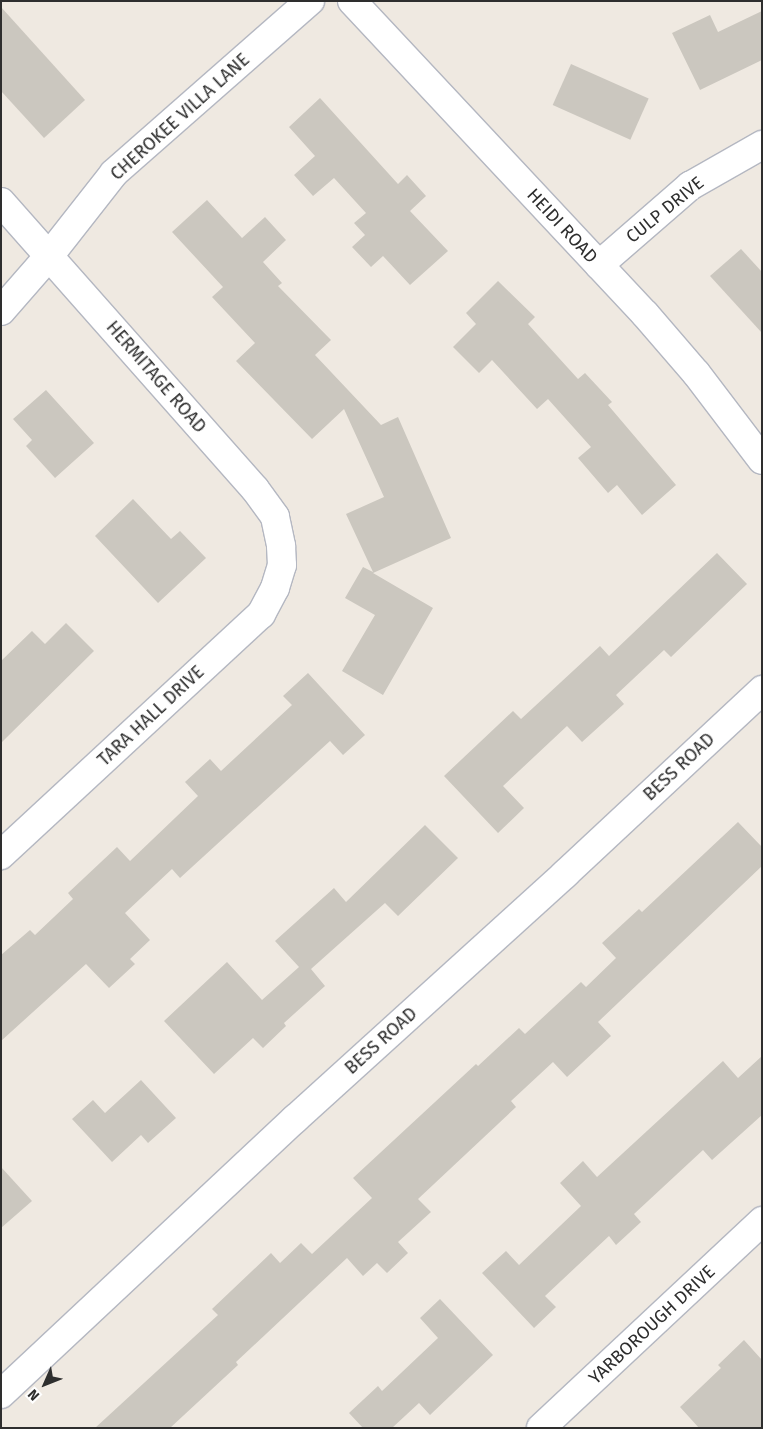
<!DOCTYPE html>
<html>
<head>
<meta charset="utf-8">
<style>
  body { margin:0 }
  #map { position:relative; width:763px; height:1429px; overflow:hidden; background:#efe9e1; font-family:"Fira Sans",sans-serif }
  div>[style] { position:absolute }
  .building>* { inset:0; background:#cbc7bf; transform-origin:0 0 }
  .roads { filter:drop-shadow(1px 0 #b4b7c1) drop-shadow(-1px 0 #b4b7c1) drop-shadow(0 1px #b4b7c1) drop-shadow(0 -1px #b4b7c1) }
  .minor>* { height:28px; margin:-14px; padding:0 14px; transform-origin:14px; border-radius:14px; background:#fff }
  span { translate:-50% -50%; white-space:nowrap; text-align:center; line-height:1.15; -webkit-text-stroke:5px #fff; paint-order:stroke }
  .street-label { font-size:18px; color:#2e2e2e }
  .frame { position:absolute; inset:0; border:2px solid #2e2e2e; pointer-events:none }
  .north { position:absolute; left:20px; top:1359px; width:50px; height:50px; -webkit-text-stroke:4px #fff; paint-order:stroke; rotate:226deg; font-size:14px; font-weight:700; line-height:20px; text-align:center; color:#2e2e2e }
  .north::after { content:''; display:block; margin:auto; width:18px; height:22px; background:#2e2e2e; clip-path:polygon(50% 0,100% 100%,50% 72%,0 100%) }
</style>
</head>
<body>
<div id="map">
  <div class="building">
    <i style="clip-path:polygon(1px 7px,85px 100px,44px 138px,1px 91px)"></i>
    <i style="clip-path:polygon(762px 11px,762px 60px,700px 90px,672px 33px,710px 15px,718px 32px)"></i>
    <i style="left:571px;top:64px;width:85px;height:45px;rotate:24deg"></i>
    <i style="clip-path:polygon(320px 98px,398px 184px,407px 175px,426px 196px,410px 211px,448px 251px,410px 285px,383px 256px,371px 267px,352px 247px,365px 235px,354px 223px,366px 213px,334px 178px,313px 196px,294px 175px,315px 156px,289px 127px)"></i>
    <i style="clip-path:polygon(207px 200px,242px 238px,265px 217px,286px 240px,263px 262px,282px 283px,278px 286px,331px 340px,315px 355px,381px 425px,398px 417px,451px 538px,373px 573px,433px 608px,383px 695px,342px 671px,375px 615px,345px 598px,363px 567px,373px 572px,346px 514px,384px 497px,344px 409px,312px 439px,236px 361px,255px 343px,212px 297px,223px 287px,172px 232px)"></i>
    <i style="clip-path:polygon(741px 249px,762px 272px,762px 333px,710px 276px)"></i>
    <i style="clip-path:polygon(498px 281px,535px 317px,528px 324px,578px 379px,585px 373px,612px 402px,608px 405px,676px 485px,642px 515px,617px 485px,608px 493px,578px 458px,591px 447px,548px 399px,537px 409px,492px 360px,479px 373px,453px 347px,476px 324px,466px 313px)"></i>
    <i style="clip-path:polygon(46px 390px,94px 443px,55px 478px,26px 446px,32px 440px,13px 419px)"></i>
    <i style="clip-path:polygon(133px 499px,171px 539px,180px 531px,206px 558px,158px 603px,95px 536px)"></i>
    <i style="clip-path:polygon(717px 553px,747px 584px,671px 657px,664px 650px,616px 695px,624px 704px,582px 742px,567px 726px,503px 786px,524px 808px,498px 833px,444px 776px,513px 711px,521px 719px,600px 646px,609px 656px)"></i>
    <i style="clip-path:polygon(66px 623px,94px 651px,1px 743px,1px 661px,32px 631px,45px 644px)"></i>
    <i style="clip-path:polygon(308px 673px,365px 735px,343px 755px,330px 741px,180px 878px,172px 869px,125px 913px,150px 940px,130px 959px,135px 964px,109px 988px,86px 964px,1px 1041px,1px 955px,30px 930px,35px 935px,73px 899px,68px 893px,117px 847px,130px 861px,198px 796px,185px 782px,210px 759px,221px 771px,292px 705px,283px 696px)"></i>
    <i style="clip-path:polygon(738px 822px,762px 847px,762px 866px,598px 1022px,611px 1036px,567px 1077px,553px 1062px,511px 1101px,516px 1107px,418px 1199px,431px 1212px,398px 1242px,408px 1253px,387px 1273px,377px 1263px,363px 1276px,347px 1258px,236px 1362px,238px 1365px,170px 1428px,95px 1428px,218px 1315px,212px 1309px,271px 1253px,280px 1263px,301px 1243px,312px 1254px,372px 1198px,353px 1178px,476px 1064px,478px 1066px,519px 1028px,525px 1034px,581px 982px,586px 987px,616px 958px,602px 943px,639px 909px,642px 912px)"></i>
    <i style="clip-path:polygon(425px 825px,458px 858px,398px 916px,385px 903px,311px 969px,325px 986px,284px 1023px,286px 1026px,263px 1048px,253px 1038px,214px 1074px,164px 1021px,227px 962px,262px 1000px,299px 967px,275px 941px,334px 888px,346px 902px)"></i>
    <i style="clip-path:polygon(762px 1056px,762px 1115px,712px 1160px,703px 1150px,634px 1214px,641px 1222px,616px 1245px,609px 1236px,545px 1296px,556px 1307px,534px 1328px,482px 1273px,506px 1251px,519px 1265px,581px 1206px,560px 1183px,583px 1161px,597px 1177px,723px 1061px,738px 1078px)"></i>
    <i style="clip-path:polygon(141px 1080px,176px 1118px,148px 1143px,141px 1135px,112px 1162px,72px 1119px,93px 1100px,105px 1113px)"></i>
    <i style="clip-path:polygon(1px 1167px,32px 1201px,1px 1228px)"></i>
    <i style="clip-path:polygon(440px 1299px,493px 1355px,430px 1415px,419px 1403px,392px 1428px,363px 1428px,349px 1413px,378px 1386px,382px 1391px,438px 1338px,420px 1318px)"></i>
    <i style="clip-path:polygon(744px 1340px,762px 1360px,762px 1428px,699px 1428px,680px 1407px,721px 1368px,718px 1365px)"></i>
  </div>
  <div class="roads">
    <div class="minor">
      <i style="left:352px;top:1px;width:429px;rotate:46.9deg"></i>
      <i style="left:645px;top:314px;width:78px;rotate:49.2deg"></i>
      <i style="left:696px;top:373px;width:109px;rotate:52.8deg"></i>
      <i style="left:1px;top:202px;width:383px;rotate:48.5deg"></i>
      <i style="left:255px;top:489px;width:34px;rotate:54deg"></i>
      <i style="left:275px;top:517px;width:30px;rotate:78deg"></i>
      <i style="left:281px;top:546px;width:19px;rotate:87deg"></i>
      <i style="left:282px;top:565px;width:24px;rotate:107deg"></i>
      <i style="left:275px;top:588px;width:30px;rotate:118deg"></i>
      <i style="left:261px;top:614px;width:355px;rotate:137.2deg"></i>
      <i style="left:599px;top:265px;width:121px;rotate:-41deg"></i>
      <i style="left:690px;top:186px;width:83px;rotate:-29.7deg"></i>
      <i style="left:1px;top:311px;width:73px;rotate:-48.9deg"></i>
      <i style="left:49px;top:256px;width:105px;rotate:-51.9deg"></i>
      <i style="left:114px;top:173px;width:261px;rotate:-41.3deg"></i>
      <i style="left:1px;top:1394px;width:403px;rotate:-43.1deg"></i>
      <i style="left:295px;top:1119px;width:365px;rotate:-42.2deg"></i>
      <i style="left:565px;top:874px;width:270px;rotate:-43deg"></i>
      <i style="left:541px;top:1428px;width:303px;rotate:-43.1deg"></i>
    </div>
  </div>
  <div class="street-label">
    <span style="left:180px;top:117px;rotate:-42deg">CHEROKEE VILLA LANE</span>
    <span style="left:665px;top:210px;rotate:-39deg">CULP DRIVE</span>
    <span style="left:562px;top:226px;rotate:47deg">HEIDI ROAD</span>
    <span style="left:156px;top:377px;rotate:49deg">HERMITAGE ROAD</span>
    <span style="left:151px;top:716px;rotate:-43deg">TARA HALL DRIVE</span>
    <span style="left:679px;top:767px;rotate:-43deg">BESS ROAD</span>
    <span style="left:381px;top:1041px;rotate:-42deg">BESS ROAD</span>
    <span style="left:652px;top:1325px;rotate:-43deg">YARBOROUGH DRIVE</span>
  </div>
  <div class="frame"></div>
  <div class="north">N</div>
</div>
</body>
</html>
